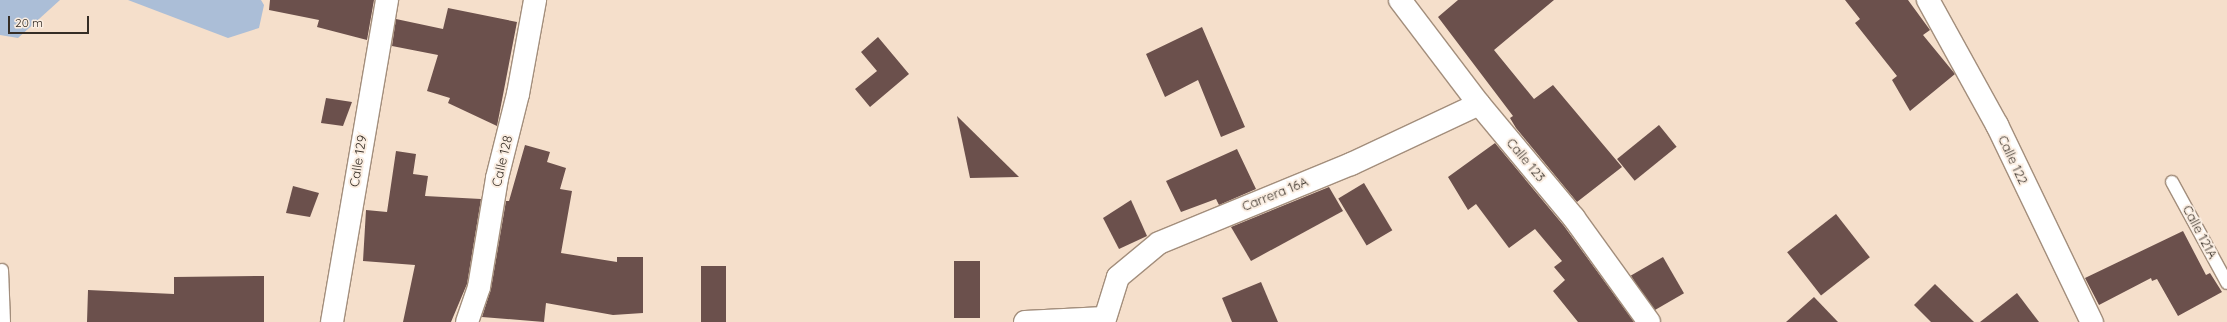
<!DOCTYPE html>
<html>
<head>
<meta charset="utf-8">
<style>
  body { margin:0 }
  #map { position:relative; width:2227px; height:322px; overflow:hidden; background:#f5dfcb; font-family:Quicksand,sans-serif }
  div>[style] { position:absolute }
  .water>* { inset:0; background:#abbed7 }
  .building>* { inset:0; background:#6b504c; transform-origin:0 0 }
  .roads { filter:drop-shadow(1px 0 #a38e7c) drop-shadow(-1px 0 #a38e7c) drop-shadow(0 1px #a38e7c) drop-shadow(0 -1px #a38e7c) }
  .lane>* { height:12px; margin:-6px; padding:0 6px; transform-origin:6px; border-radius:6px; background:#fff }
  .street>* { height:22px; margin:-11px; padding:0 11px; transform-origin:11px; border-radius:11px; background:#fff }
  span { translate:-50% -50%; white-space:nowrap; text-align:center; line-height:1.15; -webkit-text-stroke:4px #fbeee2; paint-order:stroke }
  .street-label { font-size:13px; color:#352d25 }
  .scale { position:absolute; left:8px; top:16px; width:81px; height:18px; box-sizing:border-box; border:2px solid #352d25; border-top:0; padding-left:5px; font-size:12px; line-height:14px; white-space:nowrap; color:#352d25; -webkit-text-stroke:3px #fbeee2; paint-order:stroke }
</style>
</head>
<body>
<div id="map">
  <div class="water">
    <i style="clip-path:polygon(0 0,60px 0,18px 38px,0 35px)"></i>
    <i style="clip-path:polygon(128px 0,261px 0,264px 5px,259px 28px,228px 38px)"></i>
  </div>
  <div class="building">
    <i style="clip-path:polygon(270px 0,374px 0,367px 40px,317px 27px,319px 20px,269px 10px)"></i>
    <i style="clip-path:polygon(1458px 0,1554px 0,1494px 50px,1534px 99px,1553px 85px,1622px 167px,1577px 202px,1516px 128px,1510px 118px,1513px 116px,1438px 17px)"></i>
    <i style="clip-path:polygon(1845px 0,1908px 0,1930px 30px,1923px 35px,1955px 74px,1910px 111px,1892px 80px,1897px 76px,1855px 23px,1860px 19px)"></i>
    <i style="clip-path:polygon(448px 8px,517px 22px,497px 126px,448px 103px,450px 98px,427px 91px,438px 55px,392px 46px,396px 19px,443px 29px)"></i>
    <i style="clip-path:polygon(1202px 27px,1245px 127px,1221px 137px,1198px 80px,1165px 97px,1146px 54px)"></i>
    <i style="clip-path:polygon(878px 37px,909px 74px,870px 107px,855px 89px,877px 71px,861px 52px)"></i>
    <i style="clip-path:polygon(326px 98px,352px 102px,343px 126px,321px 123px)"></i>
    <i style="clip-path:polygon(957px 116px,1019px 177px,970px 178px)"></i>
    <i style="left:1659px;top:125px;width:28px;height:54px;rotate:51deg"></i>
    <i style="clip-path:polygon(1495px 143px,1564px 226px,1634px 322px,1578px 322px,1553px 291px,1565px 280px,1554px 267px,1562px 261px,1535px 229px,1509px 248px,1476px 204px,1468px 210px,1448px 177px)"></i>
    <i style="clip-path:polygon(525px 145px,550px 152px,547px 162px,566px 168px,560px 189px,572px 191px,561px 253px,617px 262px,617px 257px,643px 257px,643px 313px,613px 315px,546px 303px,544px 322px,482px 317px,491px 289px,506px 201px,509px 201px)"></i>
    <i style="clip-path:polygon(1237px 149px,1256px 189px,1219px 205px,1216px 199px,1181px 212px,1166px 181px)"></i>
    <i style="clip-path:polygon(396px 151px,416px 154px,413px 174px,428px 176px,425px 196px,481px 199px,467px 284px,451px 322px,403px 322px,415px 265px,363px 261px,366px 210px,387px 212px)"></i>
    <i style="left:1364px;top:183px;width:55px;height:30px;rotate:59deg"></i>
    <i style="clip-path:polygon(293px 186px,319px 193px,310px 217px,286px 213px)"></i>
    <i style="clip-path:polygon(1329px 187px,1343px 211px,1251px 261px,1231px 227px)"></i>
    <i style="clip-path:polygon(1131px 200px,1147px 236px,1119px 249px,1103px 218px)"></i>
    <i style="left:1836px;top:214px;width:55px;height:62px;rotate:52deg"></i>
    <i style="clip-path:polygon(2183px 231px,2206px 275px,2210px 273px,2222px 292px,2178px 316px,2157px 279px,2152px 281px,2151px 278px,2099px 305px,2085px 278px)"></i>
    <i style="left:1663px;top:257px;width:42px;height:37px;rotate:60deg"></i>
    <i style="left:954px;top:261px;width:26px;height:57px"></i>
    <i style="left:701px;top:266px;width:25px;height:56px"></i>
    <i style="clip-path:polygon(264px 276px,264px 322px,87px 322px,88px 290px,174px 294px,174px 277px)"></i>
    <i style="clip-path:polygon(1261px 282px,1278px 322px,1232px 322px,1222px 298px)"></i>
    <i style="clip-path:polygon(1935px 284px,1974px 322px,1931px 322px,1914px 305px)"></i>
    <i style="clip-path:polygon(2017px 293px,2039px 322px,1980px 322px)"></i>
    <i style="clip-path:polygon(1814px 297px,1838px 322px,1786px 322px)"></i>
  </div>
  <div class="roads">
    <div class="lane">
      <i style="left:2172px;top:182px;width:115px;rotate:61.4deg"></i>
      <i style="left:2px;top:270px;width:52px;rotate:87.8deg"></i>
    </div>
    <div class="street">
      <i style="left:1400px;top:0;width:131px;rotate:52.8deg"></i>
      <i style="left:1479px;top:104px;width:148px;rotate:50.2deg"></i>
      <i style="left:1574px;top:218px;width:128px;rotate:54.2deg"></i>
      <i style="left:1928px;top:0;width:143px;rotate:61.1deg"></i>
      <i style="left:1997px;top:125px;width:219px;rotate:64.3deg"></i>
      <i style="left:332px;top:322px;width:327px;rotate:-80.3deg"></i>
      <i style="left:467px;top:322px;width:37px;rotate:-71deg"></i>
      <i style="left:479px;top:287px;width:110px;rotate:-80.6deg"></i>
      <i style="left:497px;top:178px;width:87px;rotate:-76deg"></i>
      <i style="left:518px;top:94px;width:96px;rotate:-79.7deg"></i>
      <i style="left:1025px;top:322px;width:79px;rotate:-2.9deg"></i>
      <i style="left:1104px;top:322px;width:47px;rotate:-72.7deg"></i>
      <i style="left:1118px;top:277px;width:53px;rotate:-39.7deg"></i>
      <i style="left:1159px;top:243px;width:208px;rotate:-22.4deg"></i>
      <i style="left:1351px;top:164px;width:141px;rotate:-25.1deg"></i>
    </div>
  </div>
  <div class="street-label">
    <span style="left:1526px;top:160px;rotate:50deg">Calle 123</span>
    <span style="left:2013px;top:160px;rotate:65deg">Calle 122</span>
    <span style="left:358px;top:161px;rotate:-81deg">Calle 129</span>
    <span style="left:502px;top:161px;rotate:-77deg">Calle 128</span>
    <span style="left:1275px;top:194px;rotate:-22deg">Carrera 16A</span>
    <span style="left:2200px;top:232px;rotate:62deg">Calle 121A</span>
  </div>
  <div class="scale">20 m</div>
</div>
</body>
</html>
